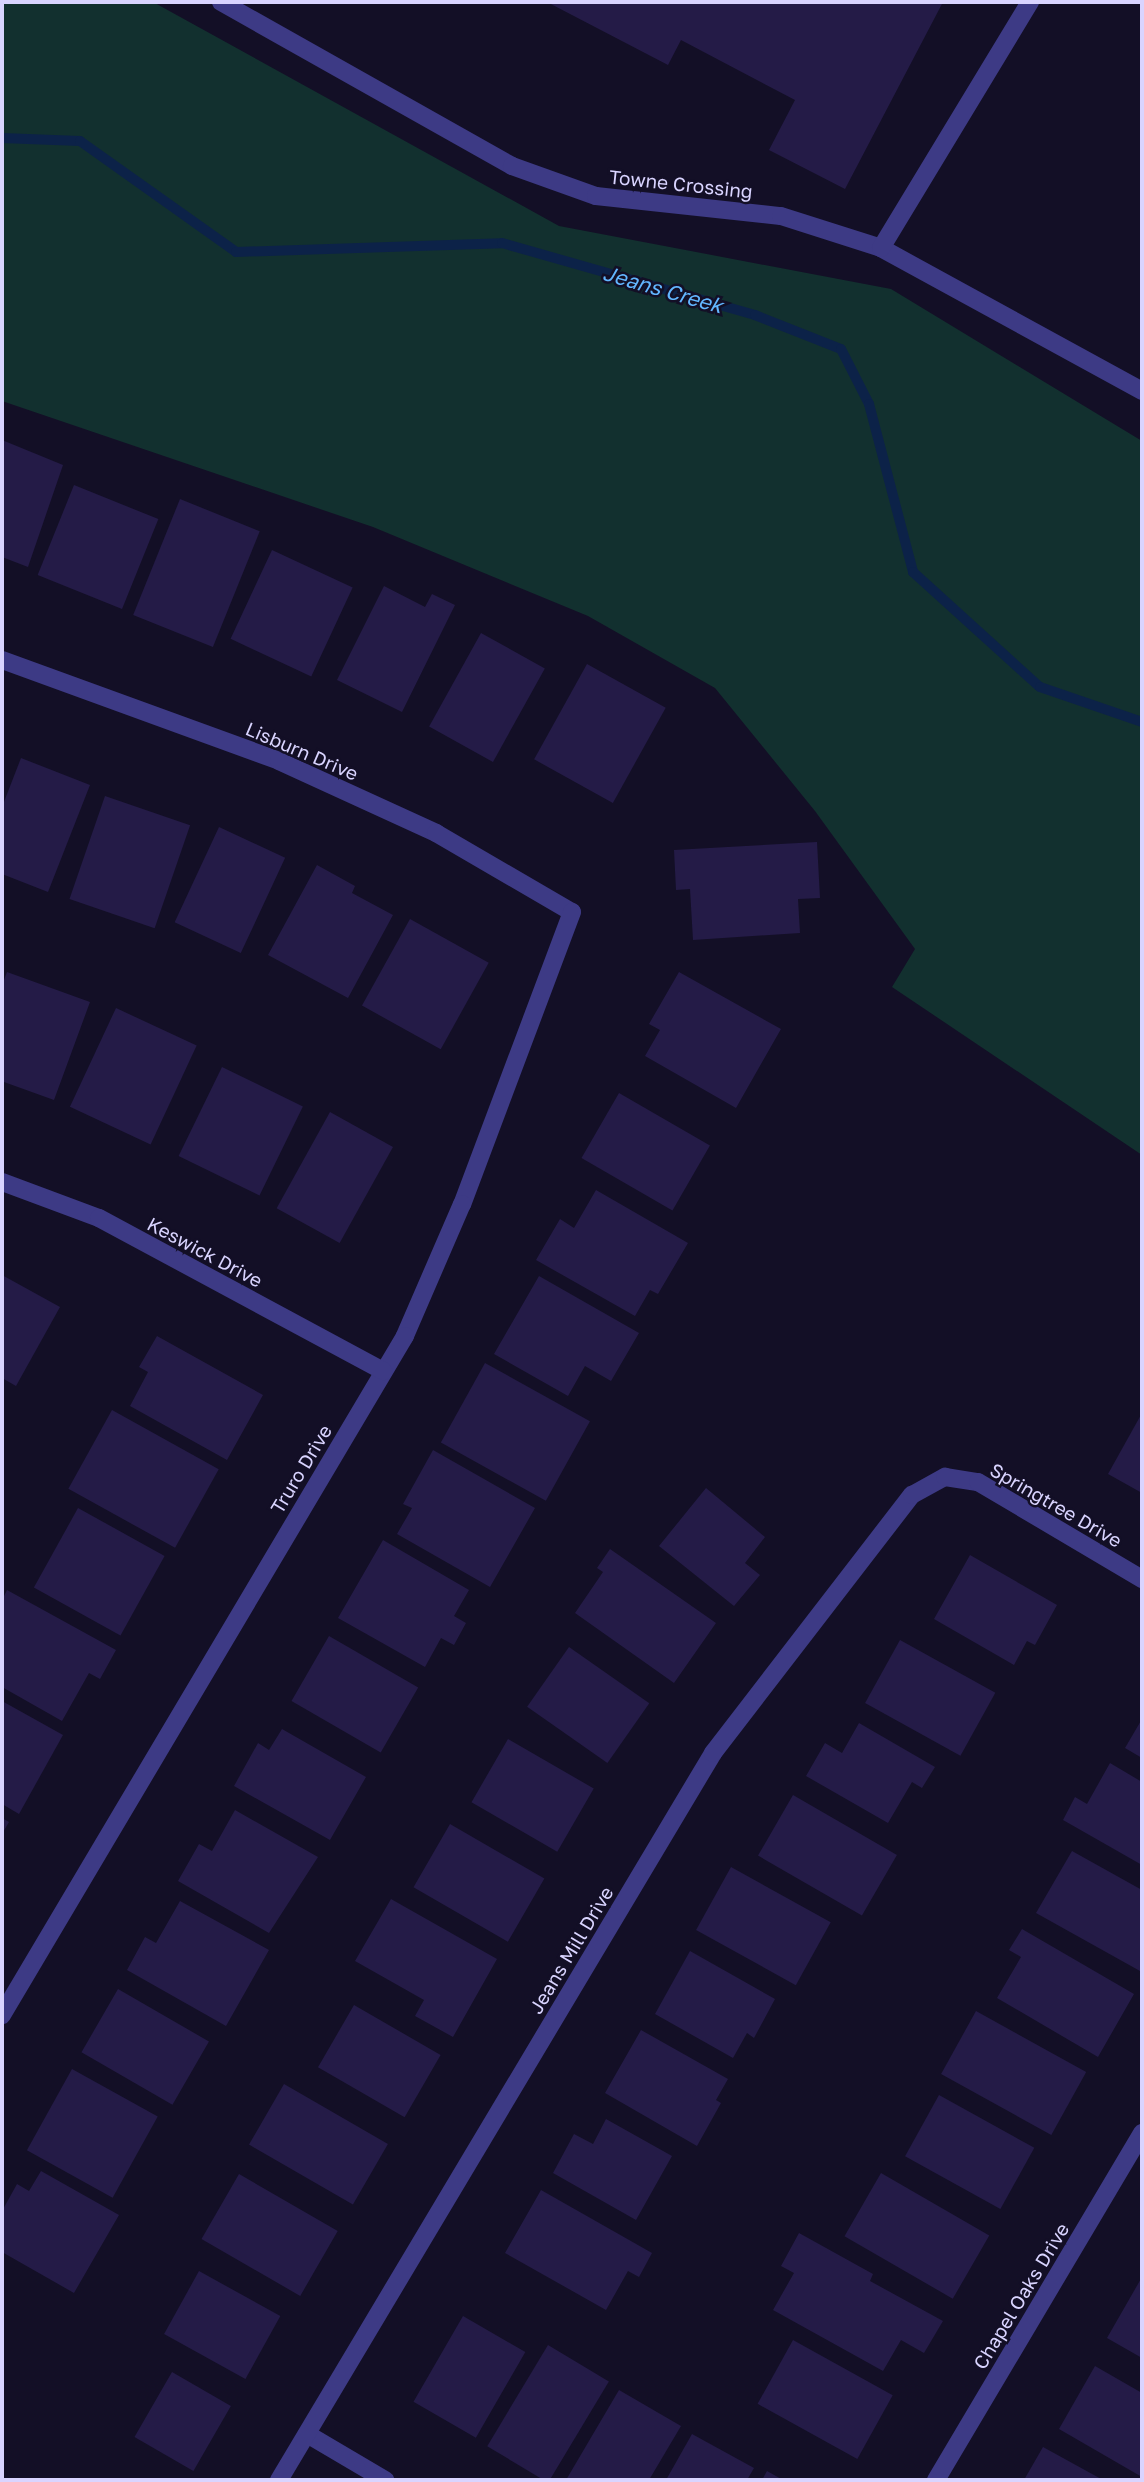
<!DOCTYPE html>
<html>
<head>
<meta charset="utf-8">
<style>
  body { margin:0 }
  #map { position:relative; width:1144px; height:2482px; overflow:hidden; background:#130f26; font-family:"Golos Text",sans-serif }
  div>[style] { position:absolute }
  .green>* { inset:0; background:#12302f }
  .stream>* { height:10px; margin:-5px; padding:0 5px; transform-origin:5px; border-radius:5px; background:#0c2248 }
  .building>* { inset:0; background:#241b47; transform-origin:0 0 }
  .service>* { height:18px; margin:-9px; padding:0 9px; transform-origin:9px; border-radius:9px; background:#3d3a85 }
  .minor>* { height:18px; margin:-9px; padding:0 9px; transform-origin:9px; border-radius:9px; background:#3d3a85 }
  span { translate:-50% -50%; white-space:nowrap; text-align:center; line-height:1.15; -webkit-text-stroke:5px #130f26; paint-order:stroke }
  .street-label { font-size:19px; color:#d9d4ff }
  .water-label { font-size:21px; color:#62b6ff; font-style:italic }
  .frame { position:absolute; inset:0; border:4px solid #d9d4ff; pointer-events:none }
</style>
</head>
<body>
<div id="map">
  <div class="green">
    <i style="clip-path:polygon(2px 2px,153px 2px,559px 226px,891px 289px,1142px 441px,1142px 1155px,892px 987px,915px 949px,815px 811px,715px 688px,588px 616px,373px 527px,2px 401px)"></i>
  </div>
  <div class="stream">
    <i style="left:2px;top:138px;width:78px;rotate:2.2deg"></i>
    <i style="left:80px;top:141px;width:191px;rotate:35.4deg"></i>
    <i style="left:236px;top:252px;width:266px;rotate:-1.9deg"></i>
    <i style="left:502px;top:243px;width:263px;rotate:15.9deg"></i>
    <i style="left:755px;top:315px;width:92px;rotate:21.6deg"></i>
    <i style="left:841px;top:349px;width:62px;rotate:63deg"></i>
    <i style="left:869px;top:404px;width:174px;rotate:75.3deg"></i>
    <i style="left:913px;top:572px;width:171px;rotate:42.2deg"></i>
    <i style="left:1040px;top:687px;width:108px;rotate:18.9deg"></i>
  </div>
  <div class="building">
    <i style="clip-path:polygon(547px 2px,943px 2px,845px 189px,769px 150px,795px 100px,681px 40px,668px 65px)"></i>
    <i style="clip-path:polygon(2px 440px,63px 465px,28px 567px,2px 557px)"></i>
    <i style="left:74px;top:485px;width:91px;height:97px;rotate:22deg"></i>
    <i style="left:180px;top:499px;width:86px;height:125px;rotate:22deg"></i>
    <i style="left:272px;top:550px;width:89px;height:98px;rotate:25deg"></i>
    <i style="clip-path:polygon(384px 586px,425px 607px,432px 594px,455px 605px,402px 712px,337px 680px)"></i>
    <i style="left:481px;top:633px;width:73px;height:107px;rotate:29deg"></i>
    <i style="left:587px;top:664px;width:90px;height:109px;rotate:29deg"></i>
    <i style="clip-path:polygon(21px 758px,90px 785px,48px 892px,2px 874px,2px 807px)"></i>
    <i style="left:105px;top:796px;width:90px;height:109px;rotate:19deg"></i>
    <i style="left:219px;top:827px;width:73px;height:105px;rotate:25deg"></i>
    <i style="clip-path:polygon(817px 842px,820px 898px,798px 899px,800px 933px,693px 940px,690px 889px,676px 890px,674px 850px)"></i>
    <i style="clip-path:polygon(317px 865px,355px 886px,352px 893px,393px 915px,348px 998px,268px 955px)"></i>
    <i style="left:410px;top:919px;width:90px;height:99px;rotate:29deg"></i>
    <i style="clip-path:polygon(7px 972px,90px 1002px,54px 1100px,4px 1082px,2px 1088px,2px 985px)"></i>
    <i style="clip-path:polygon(679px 972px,781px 1029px,736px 1108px,645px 1056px,660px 1030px,649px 1024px)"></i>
    <i style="left:116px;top:1008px;width:89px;height:109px;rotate:25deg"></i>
    <i style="left:222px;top:1067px;width:90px;height:99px;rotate:26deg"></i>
    <i style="left:619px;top:1093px;width:105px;height:75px;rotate:30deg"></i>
    <i style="left:330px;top:1112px;width:72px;height:110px;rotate:29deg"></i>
    <i style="clip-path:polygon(596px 1190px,688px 1243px,658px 1294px,650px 1290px,635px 1316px,536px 1260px,560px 1219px,574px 1228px)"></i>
    <i style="clip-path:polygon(2px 1275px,60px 1307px,16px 1386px,2px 1378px)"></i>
    <i style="clip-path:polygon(539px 1276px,639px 1333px,611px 1381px,585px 1366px,568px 1396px,494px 1354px)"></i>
    <i style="clip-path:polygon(157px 1336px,263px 1395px,227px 1460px,130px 1406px,148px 1372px,139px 1367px)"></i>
    <i style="left:485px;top:1363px;width:120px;height:91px;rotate:29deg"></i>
    <i style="left:112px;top:1410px;width:122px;height:90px;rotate:29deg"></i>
    <i style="clip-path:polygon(1142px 1413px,1142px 1493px,1108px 1474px)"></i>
    <i style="clip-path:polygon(433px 1450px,535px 1508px,490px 1587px,397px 1534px,412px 1508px,403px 1504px)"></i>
    <i style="clip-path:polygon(706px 1488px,765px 1537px,745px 1563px,760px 1575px,734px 1606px,659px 1546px)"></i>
    <i style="left:78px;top:1508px;width:99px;height:91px;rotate:29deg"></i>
    <i style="clip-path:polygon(383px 1540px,469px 1590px,454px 1616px,466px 1623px,454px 1645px,441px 1638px,425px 1667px,338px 1618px)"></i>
    <i style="clip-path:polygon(610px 1549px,716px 1623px,674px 1683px,575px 1613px,603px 1572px,597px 1568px)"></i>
    <i style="clip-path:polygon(970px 1555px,1057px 1605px,1035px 1645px,1027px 1641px,1014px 1665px,934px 1619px)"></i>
    <i style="clip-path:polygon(7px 1590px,116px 1650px,100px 1679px,89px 1673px,62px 1721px,2px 1687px,2px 1600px)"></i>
    <i style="left:329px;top:1636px;width:103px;height:75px;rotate:30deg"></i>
    <i style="left:900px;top:1640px;width:109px;height:72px;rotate:29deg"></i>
    <i style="left:569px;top:1647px;width:98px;height:73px;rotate:35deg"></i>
    <i style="clip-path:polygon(2px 1701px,63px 1735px,19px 1814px,2px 1804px)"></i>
    <i style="clip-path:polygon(1142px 1719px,1142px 1758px,1125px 1748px)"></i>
    <i style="clip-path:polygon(859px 1723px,935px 1767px,922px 1788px,912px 1782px,888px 1823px,806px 1776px,825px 1743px,842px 1753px)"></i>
    <i style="clip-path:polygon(282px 1729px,366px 1777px,330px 1840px,234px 1786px,258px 1743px,269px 1750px)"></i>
    <i style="left:508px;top:1739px;width:99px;height:73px;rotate:30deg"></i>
    <i style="clip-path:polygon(1110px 1763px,1142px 1782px,1142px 1865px,1063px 1820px,1075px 1797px,1087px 1804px)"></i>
    <i style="left:793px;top:1795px;width:120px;height:70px;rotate:30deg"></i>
    <i style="clip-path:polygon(235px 1810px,318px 1857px,269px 1933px,178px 1881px,199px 1844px,212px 1851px)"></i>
    <i style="clip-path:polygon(2px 1818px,9px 1822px,2px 1834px)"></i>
    <i style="left:450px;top:1824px;width:109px;height:73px;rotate:30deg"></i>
    <i style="clip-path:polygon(1072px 1851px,1142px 1890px,1140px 1971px,1036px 1913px)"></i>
    <i style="left:731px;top:1867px;width:114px;height:72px;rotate:29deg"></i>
    <i style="clip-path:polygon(391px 1899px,497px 1959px,453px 2037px,415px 2016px,424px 2000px,355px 1961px)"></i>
    <i style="clip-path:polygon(180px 1901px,269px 1950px,226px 2026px,127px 1970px,145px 1937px,156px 1943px)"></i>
    <i style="clip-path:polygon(1022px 1929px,1134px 1994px,1098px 2057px,997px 1998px,1021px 1957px,1009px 1950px)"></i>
    <i style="clip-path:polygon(690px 1951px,775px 1999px,754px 2038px,747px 2033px,733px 2058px,655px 2014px)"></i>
    <i style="left:118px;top:1989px;width:105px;height:73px;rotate:30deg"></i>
    <i style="left:354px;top:2005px;width:100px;height:72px;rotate:30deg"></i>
    <i style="left:976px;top:2011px;width:126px;height:72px;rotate:29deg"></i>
    <i style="clip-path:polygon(641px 2030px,728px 2079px,716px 2100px,721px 2103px,697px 2146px,605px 2093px)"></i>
    <i style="left:72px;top:2069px;width:98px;height:93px;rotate:29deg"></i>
    <i style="left:284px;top:2084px;width:120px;height:70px;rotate:30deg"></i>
    <i style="left:939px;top:2095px;width:109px;height:70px;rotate:29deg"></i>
    <i style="clip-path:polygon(606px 2119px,672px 2156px,636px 2220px,553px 2173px,574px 2134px,593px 2144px)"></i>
    <i style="clip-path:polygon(41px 2171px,119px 2215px,74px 2293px,2px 2252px,2px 2211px,17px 2184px,29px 2191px)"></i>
    <i style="left:881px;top:2173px;width:125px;height:73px;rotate:30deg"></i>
    <i style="left:239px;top:2174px;width:114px;height:75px;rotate:30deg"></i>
    <i style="clip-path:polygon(541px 2190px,652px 2253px,639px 2277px,628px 2271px,606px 2310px,505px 2253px)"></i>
    <i style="clip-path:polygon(799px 2233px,873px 2274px,870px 2281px,943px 2321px,924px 2353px,901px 2340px,883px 2371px,773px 2310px,794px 2273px,781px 2266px)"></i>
    <i style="left:199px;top:2271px;width:93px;height:72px;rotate:29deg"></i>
    <i style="clip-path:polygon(1142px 2277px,1142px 2358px,1107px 2338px)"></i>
    <i style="left:463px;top:2316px;width:72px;height:99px;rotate:30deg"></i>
    <i style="left:793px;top:2340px;width:114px;height:73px;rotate:29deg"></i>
    <i style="left:548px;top:2345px;width:71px;height:118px;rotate:31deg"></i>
    <i style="clip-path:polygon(1095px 2366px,1142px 2393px,1142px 2477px,1059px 2429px)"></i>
    <i style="left:172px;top:2372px;width:68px;height:75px;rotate:30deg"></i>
    <i style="clip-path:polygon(619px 2390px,681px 2426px,649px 2480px,566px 2480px)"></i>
    <i style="clip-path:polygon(692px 2434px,754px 2468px,747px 2480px,666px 2480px)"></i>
    <i style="clip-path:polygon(1043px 2447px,1103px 2480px,1024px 2480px)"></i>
    <i style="clip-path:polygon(767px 2471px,783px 2480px,762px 2480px)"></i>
  </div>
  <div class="service">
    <i style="left:221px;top:2px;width:334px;rotate:29.4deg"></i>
    <i style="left:512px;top:166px;width:89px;rotate:19.7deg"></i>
    <i style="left:596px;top:196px;width:186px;rotate:6.2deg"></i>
    <i style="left:781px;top:216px;width:105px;rotate:17.7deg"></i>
    <i style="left:881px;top:248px;width:298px;rotate:28.7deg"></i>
    <i style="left:881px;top:248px;width:288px;rotate:-58.8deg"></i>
  </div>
  <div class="minor">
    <i style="left:2px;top:660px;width:295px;rotate:20deg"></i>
    <i style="left:279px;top:761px;width:173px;rotate:24.6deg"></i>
    <i style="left:436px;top:833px;width:157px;rotate:30.2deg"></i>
    <i style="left:572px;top:912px;width:312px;rotate:110.6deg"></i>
    <i style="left:462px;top:1204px;width:144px;rotate:113.4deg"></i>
    <i style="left:405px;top:1336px;width:790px;rotate:120.69deg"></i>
    <i style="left:2px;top:1182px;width:103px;rotate:20.4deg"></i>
    <i style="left:99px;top:1218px;width:323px;rotate:28.3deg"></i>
    <i style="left:307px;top:2434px;width:91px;rotate:30.5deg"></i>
    <i style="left:279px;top:2480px;width:847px;rotate:-59.16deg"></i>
    <i style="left:713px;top:1753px;width:326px;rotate:-52.4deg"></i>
    <i style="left:912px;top:1495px;width:38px;rotate:-29deg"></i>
    <i style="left:945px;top:1477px;width:33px;rotate:9deg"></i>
    <i style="left:978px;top:1482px;width:191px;rotate:30.6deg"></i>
    <i style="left:936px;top:2480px;width:404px;rotate:-59.3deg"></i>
  </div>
  <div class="street-label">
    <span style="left:681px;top:184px;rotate:6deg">Towne Crossing</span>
    <span style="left:302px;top:751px;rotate:23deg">Lisburn Drive</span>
    <span style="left:205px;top:1252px;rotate:28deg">Keswick Drive</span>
    <span style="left:301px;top:1469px;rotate:-59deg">Truro Drive</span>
    <span style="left:1056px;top:1505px;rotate:30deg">Springtree Drive</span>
    <span style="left:571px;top:1950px;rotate:-59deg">Jeans Mill Drive</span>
    <span style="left:1021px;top:2296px;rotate:-59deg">Chapel Oaks Drive</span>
  </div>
  <div class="water-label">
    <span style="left:663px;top:289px;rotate:16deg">Jeans Creek</span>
  </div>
  <div class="frame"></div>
</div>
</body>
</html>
